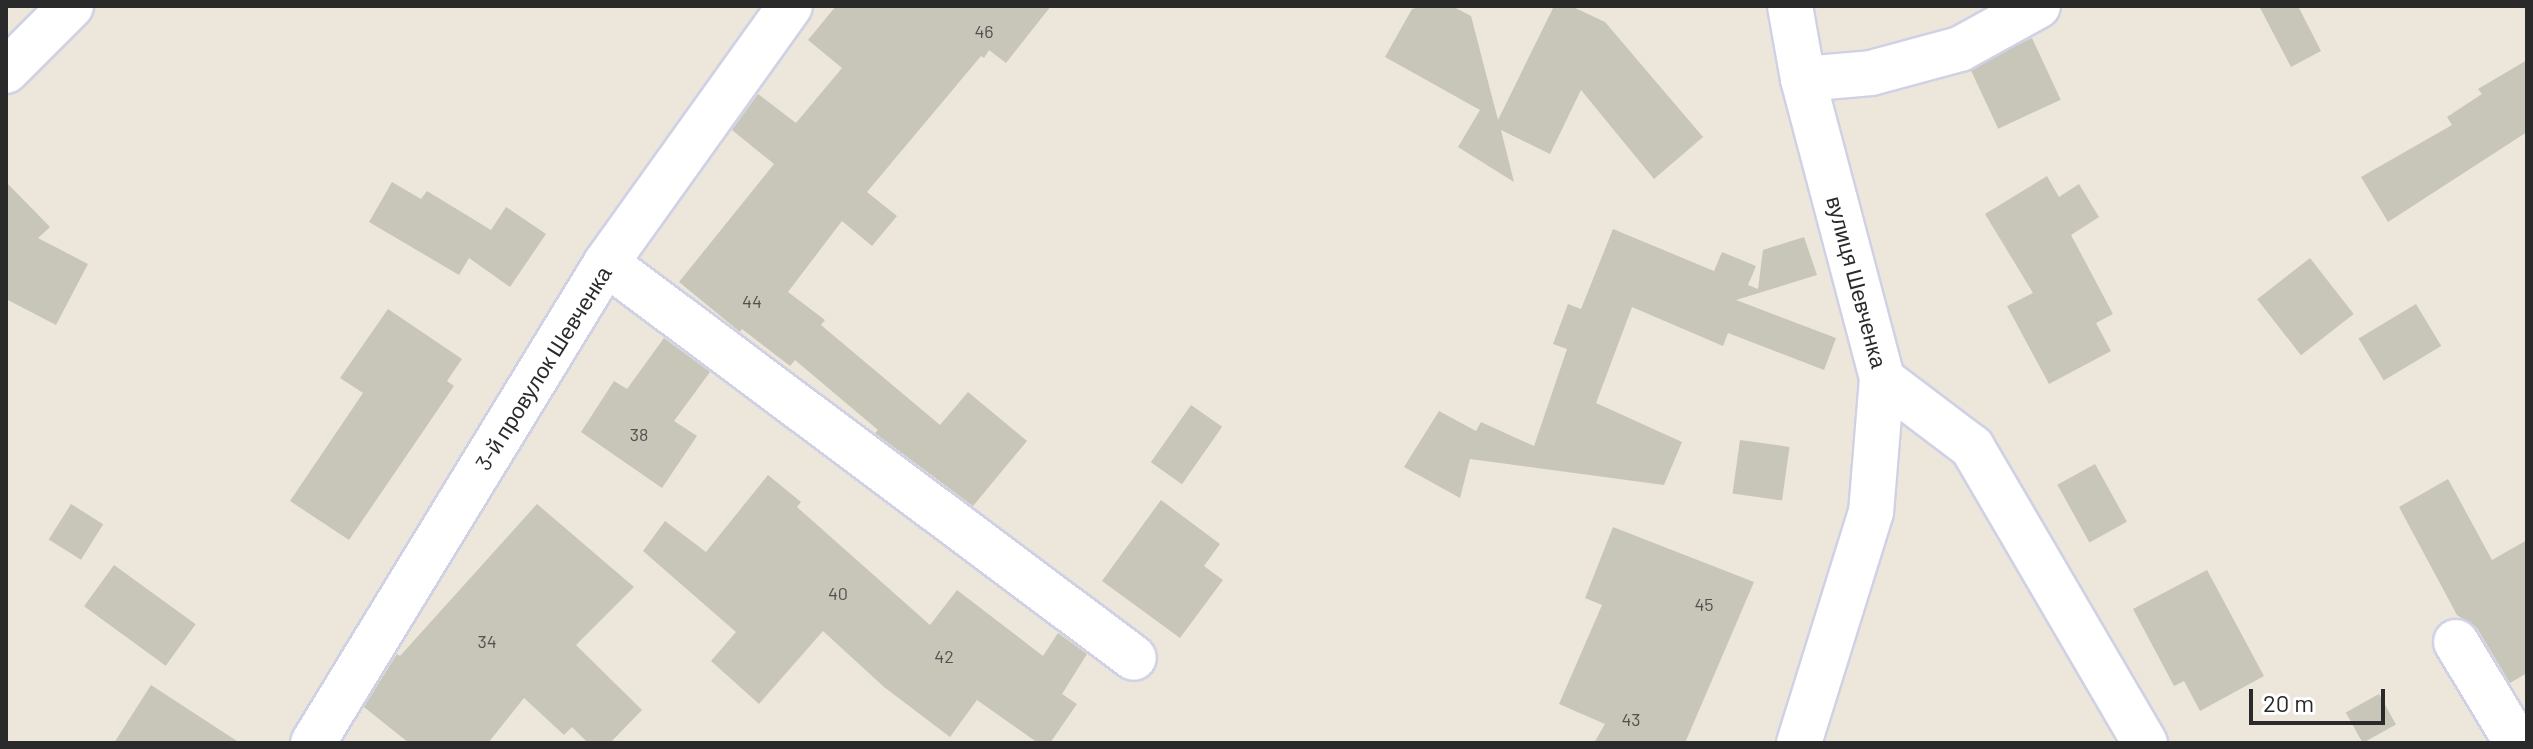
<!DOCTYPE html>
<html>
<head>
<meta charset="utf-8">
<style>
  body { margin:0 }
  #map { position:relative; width:2533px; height:749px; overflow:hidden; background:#ede7db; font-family:Barlow,sans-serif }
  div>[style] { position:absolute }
  .building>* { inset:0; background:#c8c5b9; transform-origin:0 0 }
  .roads { filter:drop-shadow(2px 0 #d0d1e4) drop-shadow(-2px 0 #d0d1e4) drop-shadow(0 2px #d0d1e4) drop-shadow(0 -2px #d0d1e4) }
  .minor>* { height:44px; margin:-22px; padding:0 22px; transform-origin:22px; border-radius:22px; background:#fff }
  span { translate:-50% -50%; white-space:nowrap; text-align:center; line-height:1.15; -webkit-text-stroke:6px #fff; paint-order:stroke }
  .number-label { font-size:18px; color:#52514e }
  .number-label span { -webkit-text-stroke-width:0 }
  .street-label { font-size:22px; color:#2a2a2a }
  .frame { position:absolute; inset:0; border:8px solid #2a2a2a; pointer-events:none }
  .scale { position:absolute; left:2249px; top:689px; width:136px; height:36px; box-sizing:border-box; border:4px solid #2a2a2a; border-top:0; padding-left:10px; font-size:24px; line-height:28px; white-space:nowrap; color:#2a2a2a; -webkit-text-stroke:6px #fff; paint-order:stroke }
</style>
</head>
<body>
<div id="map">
  <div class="building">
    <i style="clip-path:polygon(836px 6px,1051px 6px,1006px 63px,989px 50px,984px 58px,981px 56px,867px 192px,897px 216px,872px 246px,842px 221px,788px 292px,825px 320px,821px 325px,940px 425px,968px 392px,1027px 441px,973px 506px,875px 433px,878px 430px,795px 360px,790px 366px,742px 329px,740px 332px,679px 282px,774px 164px,732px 130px,758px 94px,796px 123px,842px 68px,808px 40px)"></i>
    <i style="clip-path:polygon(1424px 6px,1452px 6px,1471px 16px,1498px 120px,1554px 6px,1571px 6px,1605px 22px,1703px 137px,1654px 179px,1581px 90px,1550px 154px,1501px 130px,1514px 182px,1458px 147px,1480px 110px,1385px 57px,1412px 9px)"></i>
    <i style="clip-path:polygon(2259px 6px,2298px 6px,2321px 51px,2291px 67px)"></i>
    <i style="left:2032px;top:38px;width:68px;height:69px;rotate:65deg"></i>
    <i style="clip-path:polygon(2527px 60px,2527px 132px,2388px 222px,2361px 177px,2452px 125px,2447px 117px,2482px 94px,2478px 89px)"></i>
    <i style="clip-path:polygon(2047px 176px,2059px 197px,2079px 184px,2099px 217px,2071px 235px,2113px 314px,2096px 323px,2111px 351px,2049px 384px,2007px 306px,2033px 293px,1985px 214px)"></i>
    <i style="clip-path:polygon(6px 182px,50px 227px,38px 238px,88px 264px,56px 325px,6px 299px)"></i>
    <i style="clip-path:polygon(392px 182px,421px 199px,427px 191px,491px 230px,506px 207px,546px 234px,510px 287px,469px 258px,459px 275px,369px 222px)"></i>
    <i style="clip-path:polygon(1613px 229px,1714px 271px,1722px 252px,1756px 266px,1748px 285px,1758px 289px,1763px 250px,1804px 237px,1817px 275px,1736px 300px,1836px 338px,1824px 370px,1728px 333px,1723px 346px,1632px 307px,1596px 403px,1682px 442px,1664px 485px,1470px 459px,1460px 498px,1404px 467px,1439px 411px,1476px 431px,1481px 422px,1534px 446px,1567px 349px,1553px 344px,1568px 304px,1581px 309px)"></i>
    <i style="left:2310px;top:258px;width:71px;height:67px;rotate:52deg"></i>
    <i style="left:2416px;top:304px;width:49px;height:67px;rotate:59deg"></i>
    <i style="clip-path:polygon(388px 309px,462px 359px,447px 381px,454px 386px,349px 540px,290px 501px,363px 393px,340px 378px)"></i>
    <i style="clip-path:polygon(664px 338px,710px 372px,674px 421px,697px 436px,662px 488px,581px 432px,614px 381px,627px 389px)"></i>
    <i style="left:1191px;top:405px;width:38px;height:70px;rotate:35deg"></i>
    <i style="left:1740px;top:440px;width:50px;height:54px;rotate:8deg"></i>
    <i style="left:2095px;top:464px;width:66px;height:43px;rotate:61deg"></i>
    <i style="clip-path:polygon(768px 475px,801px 502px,797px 507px,930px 625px,957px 590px,1043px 656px,1058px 633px,1087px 654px,1062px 694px,1077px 704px,1050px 743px,1038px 743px,977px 700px,950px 737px,884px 687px,823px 631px,759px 704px,711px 661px,736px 632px,643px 551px,665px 521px,706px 552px)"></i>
    <i style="clip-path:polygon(2448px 479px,2492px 560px,2527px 540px,2527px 673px,2510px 683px,2477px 628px,2457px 615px,2399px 507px)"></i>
    <i style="clip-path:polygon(1161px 500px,1220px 544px,1204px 566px,1223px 580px,1180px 638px,1102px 581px)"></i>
    <i style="left:71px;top:504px;width:38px;height:42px;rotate:32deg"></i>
    <i style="clip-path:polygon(537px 504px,634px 587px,576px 645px,642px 710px,610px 743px,588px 743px,572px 727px,564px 735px,524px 698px,488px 743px,409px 743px,364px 707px,397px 654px,400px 656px)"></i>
    <i style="clip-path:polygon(1613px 527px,1754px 582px,1685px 743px,1594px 743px,1605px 724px,1559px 704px,1602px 605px,1585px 598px)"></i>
    <i style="left:114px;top:565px;width:101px;height:51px;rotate:36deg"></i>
    <i style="clip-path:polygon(2207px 570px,2264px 676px,2200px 711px,2184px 681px,2174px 686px,2133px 609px)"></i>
    <i style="clip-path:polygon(151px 685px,240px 743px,114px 743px)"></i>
    <i style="left:2379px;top:694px;width:35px;height:38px;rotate:61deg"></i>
  </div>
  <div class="roads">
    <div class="minor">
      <i style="left:1790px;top:6px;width:74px;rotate:79.9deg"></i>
      <i style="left:1803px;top:79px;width:310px;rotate:75.2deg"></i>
      <i style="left:1882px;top:379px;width:133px;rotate:94.7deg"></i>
      <i style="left:1871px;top:512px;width:242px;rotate:107.3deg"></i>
      <i style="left:6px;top:71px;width:92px;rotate:-45deg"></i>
      <i style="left:1803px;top:79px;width:68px;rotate:-5deg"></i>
      <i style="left:1871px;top:73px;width:92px;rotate:-15.1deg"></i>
      <i style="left:1960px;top:49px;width:89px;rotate:-28.9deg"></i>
      <i style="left:606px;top:263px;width:659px;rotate:36.8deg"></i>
      <i style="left:1882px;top:379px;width:113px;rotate:37.1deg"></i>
      <i style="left:1972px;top:447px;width:343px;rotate:59.7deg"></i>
      <i style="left:2456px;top:642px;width:118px;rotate:58.9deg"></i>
      <i style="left:313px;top:743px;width:562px;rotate:-58.6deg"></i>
      <i style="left:606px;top:263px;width:316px;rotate:-54.4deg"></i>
    </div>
  </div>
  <div class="number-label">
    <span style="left:984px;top:31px">46</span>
    <span style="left:752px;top:301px">44</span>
    <span style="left:639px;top:434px">38</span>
    <span style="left:838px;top:593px">40</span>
    <span style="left:1704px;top:604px">45</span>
    <span style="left:487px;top:641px">34</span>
    <span style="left:944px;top:656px">42</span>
    <span style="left:1631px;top:719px">43</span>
  </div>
  <div class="street-label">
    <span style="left:1857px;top:282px;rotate:75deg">вулиця Шевченка</span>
    <span style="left:543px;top:368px;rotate:-58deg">3-й провулок Шевченка</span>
  </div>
  <div class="frame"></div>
  <div class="scale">20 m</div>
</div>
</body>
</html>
